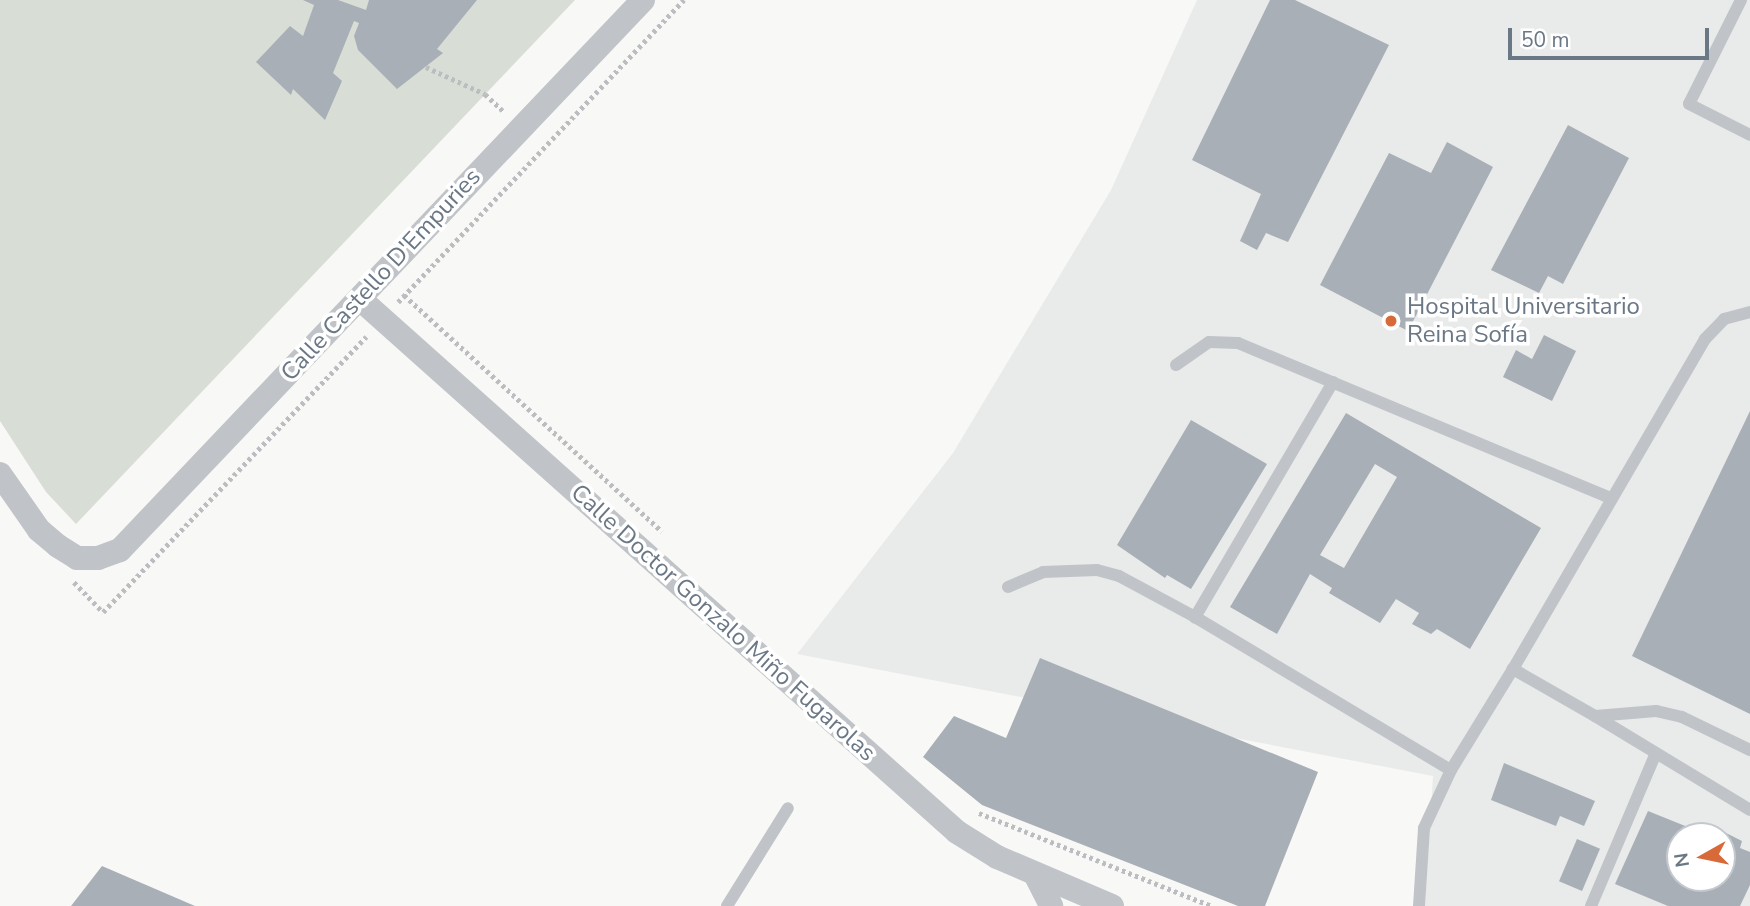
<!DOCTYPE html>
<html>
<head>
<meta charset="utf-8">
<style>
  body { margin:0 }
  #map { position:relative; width:1750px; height:906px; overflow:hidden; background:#f8f9f6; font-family:"Nunito Sans",sans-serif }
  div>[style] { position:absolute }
  .built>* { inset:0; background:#e9eaea }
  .green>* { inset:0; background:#d8ddd6 }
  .building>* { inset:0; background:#a9afb6; transform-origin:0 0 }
  .path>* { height:4.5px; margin-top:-2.25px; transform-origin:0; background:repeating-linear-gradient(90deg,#bbbdc0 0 3.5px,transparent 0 7px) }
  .service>* { height:12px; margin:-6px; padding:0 6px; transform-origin:6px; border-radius:6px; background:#c0c4c8 }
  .minor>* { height:24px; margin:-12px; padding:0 12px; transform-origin:12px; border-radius:12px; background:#c0c4c8 }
  .dots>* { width:19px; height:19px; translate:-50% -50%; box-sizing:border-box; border:4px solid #fff; border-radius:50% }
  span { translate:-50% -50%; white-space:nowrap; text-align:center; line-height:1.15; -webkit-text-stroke:7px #fff; paint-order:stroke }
  .street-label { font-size:24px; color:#6a7785 }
  .poi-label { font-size:24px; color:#6a7785 }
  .left { translate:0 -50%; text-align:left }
  .north { position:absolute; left:1666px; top:822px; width:70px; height:70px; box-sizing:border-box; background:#fff; border:2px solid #c3c9ce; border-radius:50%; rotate:261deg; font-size:19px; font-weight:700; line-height:28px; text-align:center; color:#6a7785 }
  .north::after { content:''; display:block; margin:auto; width:24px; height:32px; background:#d76a38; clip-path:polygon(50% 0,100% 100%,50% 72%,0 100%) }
  .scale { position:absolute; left:1508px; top:28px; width:201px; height:32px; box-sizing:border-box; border:4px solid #6a7785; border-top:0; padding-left:9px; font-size:21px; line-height:24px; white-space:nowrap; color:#6a7785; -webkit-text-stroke:5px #fff; paint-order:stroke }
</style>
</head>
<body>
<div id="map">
  <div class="built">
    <i style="clip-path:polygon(evenodd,1197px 0,1750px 0,1750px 906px,1425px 906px,1433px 776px,797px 654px,953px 453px,1111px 190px,1197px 0,1680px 836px,1722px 836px,1722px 878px,1680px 878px,1680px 836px)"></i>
  </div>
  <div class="green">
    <i style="clip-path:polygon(0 0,575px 0,76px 524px,46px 492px,0 421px)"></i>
  </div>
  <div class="building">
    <i style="clip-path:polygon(303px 0,338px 0,366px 10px,369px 0,477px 0,437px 49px,443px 53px,397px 89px,358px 50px,354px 36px,359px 23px,354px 21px,333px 73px,342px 81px,325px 120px,293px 89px,291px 95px,256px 62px,290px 26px,303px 36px,314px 5px)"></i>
    <i style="clip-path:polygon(1270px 0,1295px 0,1389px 45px,1288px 242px,1266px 233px,1257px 250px,1240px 241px,1261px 194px,1192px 160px)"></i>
    <i style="clip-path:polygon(1568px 125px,1629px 158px,1563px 284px,1548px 276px,1539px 293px,1491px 270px)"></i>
    <i style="clip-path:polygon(1447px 142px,1493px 167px,1408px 331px,1320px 285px,1389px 153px,1431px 173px)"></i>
    <i style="clip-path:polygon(1544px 335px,1576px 351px,1552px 401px,1503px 377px,1516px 350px,1532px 359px)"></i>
    <i style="clip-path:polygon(1750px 411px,1750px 714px,1632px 656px)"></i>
    <i style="clip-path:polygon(evenodd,1346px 413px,1541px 528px,1470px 649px,1437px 629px,1431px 634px,1412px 624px,1419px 613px,1396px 599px,1380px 623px,1329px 593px,1332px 588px,1310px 574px,1277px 634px,1230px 607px,1346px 413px,1375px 464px,1397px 477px,1344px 568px,1320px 555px,1375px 464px)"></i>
    <i style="clip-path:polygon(1191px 420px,1267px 464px,1191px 589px,1167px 575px,1165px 578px,1117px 545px)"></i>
    <i style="clip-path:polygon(1040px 658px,1318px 772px,1265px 906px,1238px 906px,982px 805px,923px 757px,954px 716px,1006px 738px)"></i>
    <i style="clip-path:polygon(1504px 763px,1595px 801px,1584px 826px,1560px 816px,1556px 826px,1491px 800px)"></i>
    <i style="clip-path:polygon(1648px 811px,1710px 836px,1680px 836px,1680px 878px,1722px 878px,1722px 836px,1716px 836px,1720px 830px,1742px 841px,1740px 848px,1750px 852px,1750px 885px,1740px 906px,1668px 906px,1615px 884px)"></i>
    <i style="left:1577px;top:839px;width:25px;height:46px;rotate:23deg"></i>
    <i style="clip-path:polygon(102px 866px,195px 906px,71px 906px)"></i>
  </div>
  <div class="path">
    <i style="left:426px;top:67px;width:65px;rotate:24.6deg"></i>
    <i style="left:485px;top:94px;width:25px;rotate:43deg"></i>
    <i style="left:404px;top:295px;width:350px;rotate:42.5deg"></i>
    <i style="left:398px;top:302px;width:416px;rotate:-46.6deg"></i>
    <i style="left:74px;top:582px;width:42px;rotate:46deg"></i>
    <i style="left:103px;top:612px;width:381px;rotate:-46.3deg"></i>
    <i style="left:979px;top:813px;width:251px;rotate:21.8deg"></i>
  </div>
  <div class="service">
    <i style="left:1741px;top:0;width:116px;rotate:116.6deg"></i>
    <i style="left:1689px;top:104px;width:68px;rotate:26.9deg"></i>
    <i style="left:1176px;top:365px;width:40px;rotate:-34.9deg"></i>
    <i style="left:1209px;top:342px;width:29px;rotate:2deg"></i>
    <i style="left:1238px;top:343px;width:405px;rotate:22.6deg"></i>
    <i style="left:1333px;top:382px;width:273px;rotate:120.4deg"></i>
    <i style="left:1195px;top:617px;width:298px;rotate:30.9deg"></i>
    <i style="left:1451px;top:770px;width:119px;rotate:-58.5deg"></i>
    <i style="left:1008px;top:587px;width:38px;rotate:-23deg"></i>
    <i style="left:1043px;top:572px;width:54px;rotate:-2.1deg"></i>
    <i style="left:1097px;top:570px;width:23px;rotate:15deg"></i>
    <i style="left:1119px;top:576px;width:86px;rotate:28.3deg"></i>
    <i style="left:1595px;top:716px;width:95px;rotate:-150.2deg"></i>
    <i style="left:1513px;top:669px;width:382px;rotate:-59.8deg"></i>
    <i style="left:1705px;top:339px;width:28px;rotate:-46deg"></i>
    <i style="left:1724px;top:319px;width:27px;rotate:-15deg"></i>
    <i style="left:1750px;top:750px;width:76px;rotate:-154.1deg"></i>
    <i style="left:1682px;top:717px;width:27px;rotate:-167deg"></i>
    <i style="left:1656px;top:711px;width:61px;rotate:175.3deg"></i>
    <i style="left:1595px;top:716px;width:181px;rotate:31.2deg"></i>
    <i style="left:727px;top:906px;width:115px;rotate:-58.1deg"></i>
    <i style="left:1419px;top:906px;width:78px;rotate:-86.3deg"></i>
    <i style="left:1424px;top:828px;width:64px;rotate:-65deg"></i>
    <i style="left:1591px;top:906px;width:166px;rotate:-67deg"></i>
  </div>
  <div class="minor">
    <i style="left:360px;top:299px;width:800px;rotate:41.76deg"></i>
    <i style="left:957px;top:832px;width:47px;rotate:32deg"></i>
    <i style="left:997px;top:857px;width:125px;rotate:23.1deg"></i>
    <i style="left:0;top:474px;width:68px;rotate:55.1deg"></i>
    <i style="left:39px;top:530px;width:25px;rotate:40deg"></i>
    <i style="left:58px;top:546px;width:22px;rotate:32deg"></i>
    <i style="left:77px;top:558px;width:21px"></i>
    <i style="left:98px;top:558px;width:23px;rotate:-20deg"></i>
    <i style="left:120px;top:550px;width:759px;rotate:-46.44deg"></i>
    <i style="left:1035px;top:874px;width:36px;rotate:63deg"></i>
  </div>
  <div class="dots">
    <i style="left:1391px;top:321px;background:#d76a38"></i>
  </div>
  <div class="street-label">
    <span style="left:381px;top:275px;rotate:-47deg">Calle Castello D'Empuries</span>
    <span style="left:723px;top:623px;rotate:42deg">Calle Doctor Gonzalo Miño Fugarolas</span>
  </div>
  <div class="poi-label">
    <span class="left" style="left:1407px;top:321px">Hospital Universitario<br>Reina Sofía</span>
  </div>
  <div class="north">N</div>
  <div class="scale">50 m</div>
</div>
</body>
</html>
